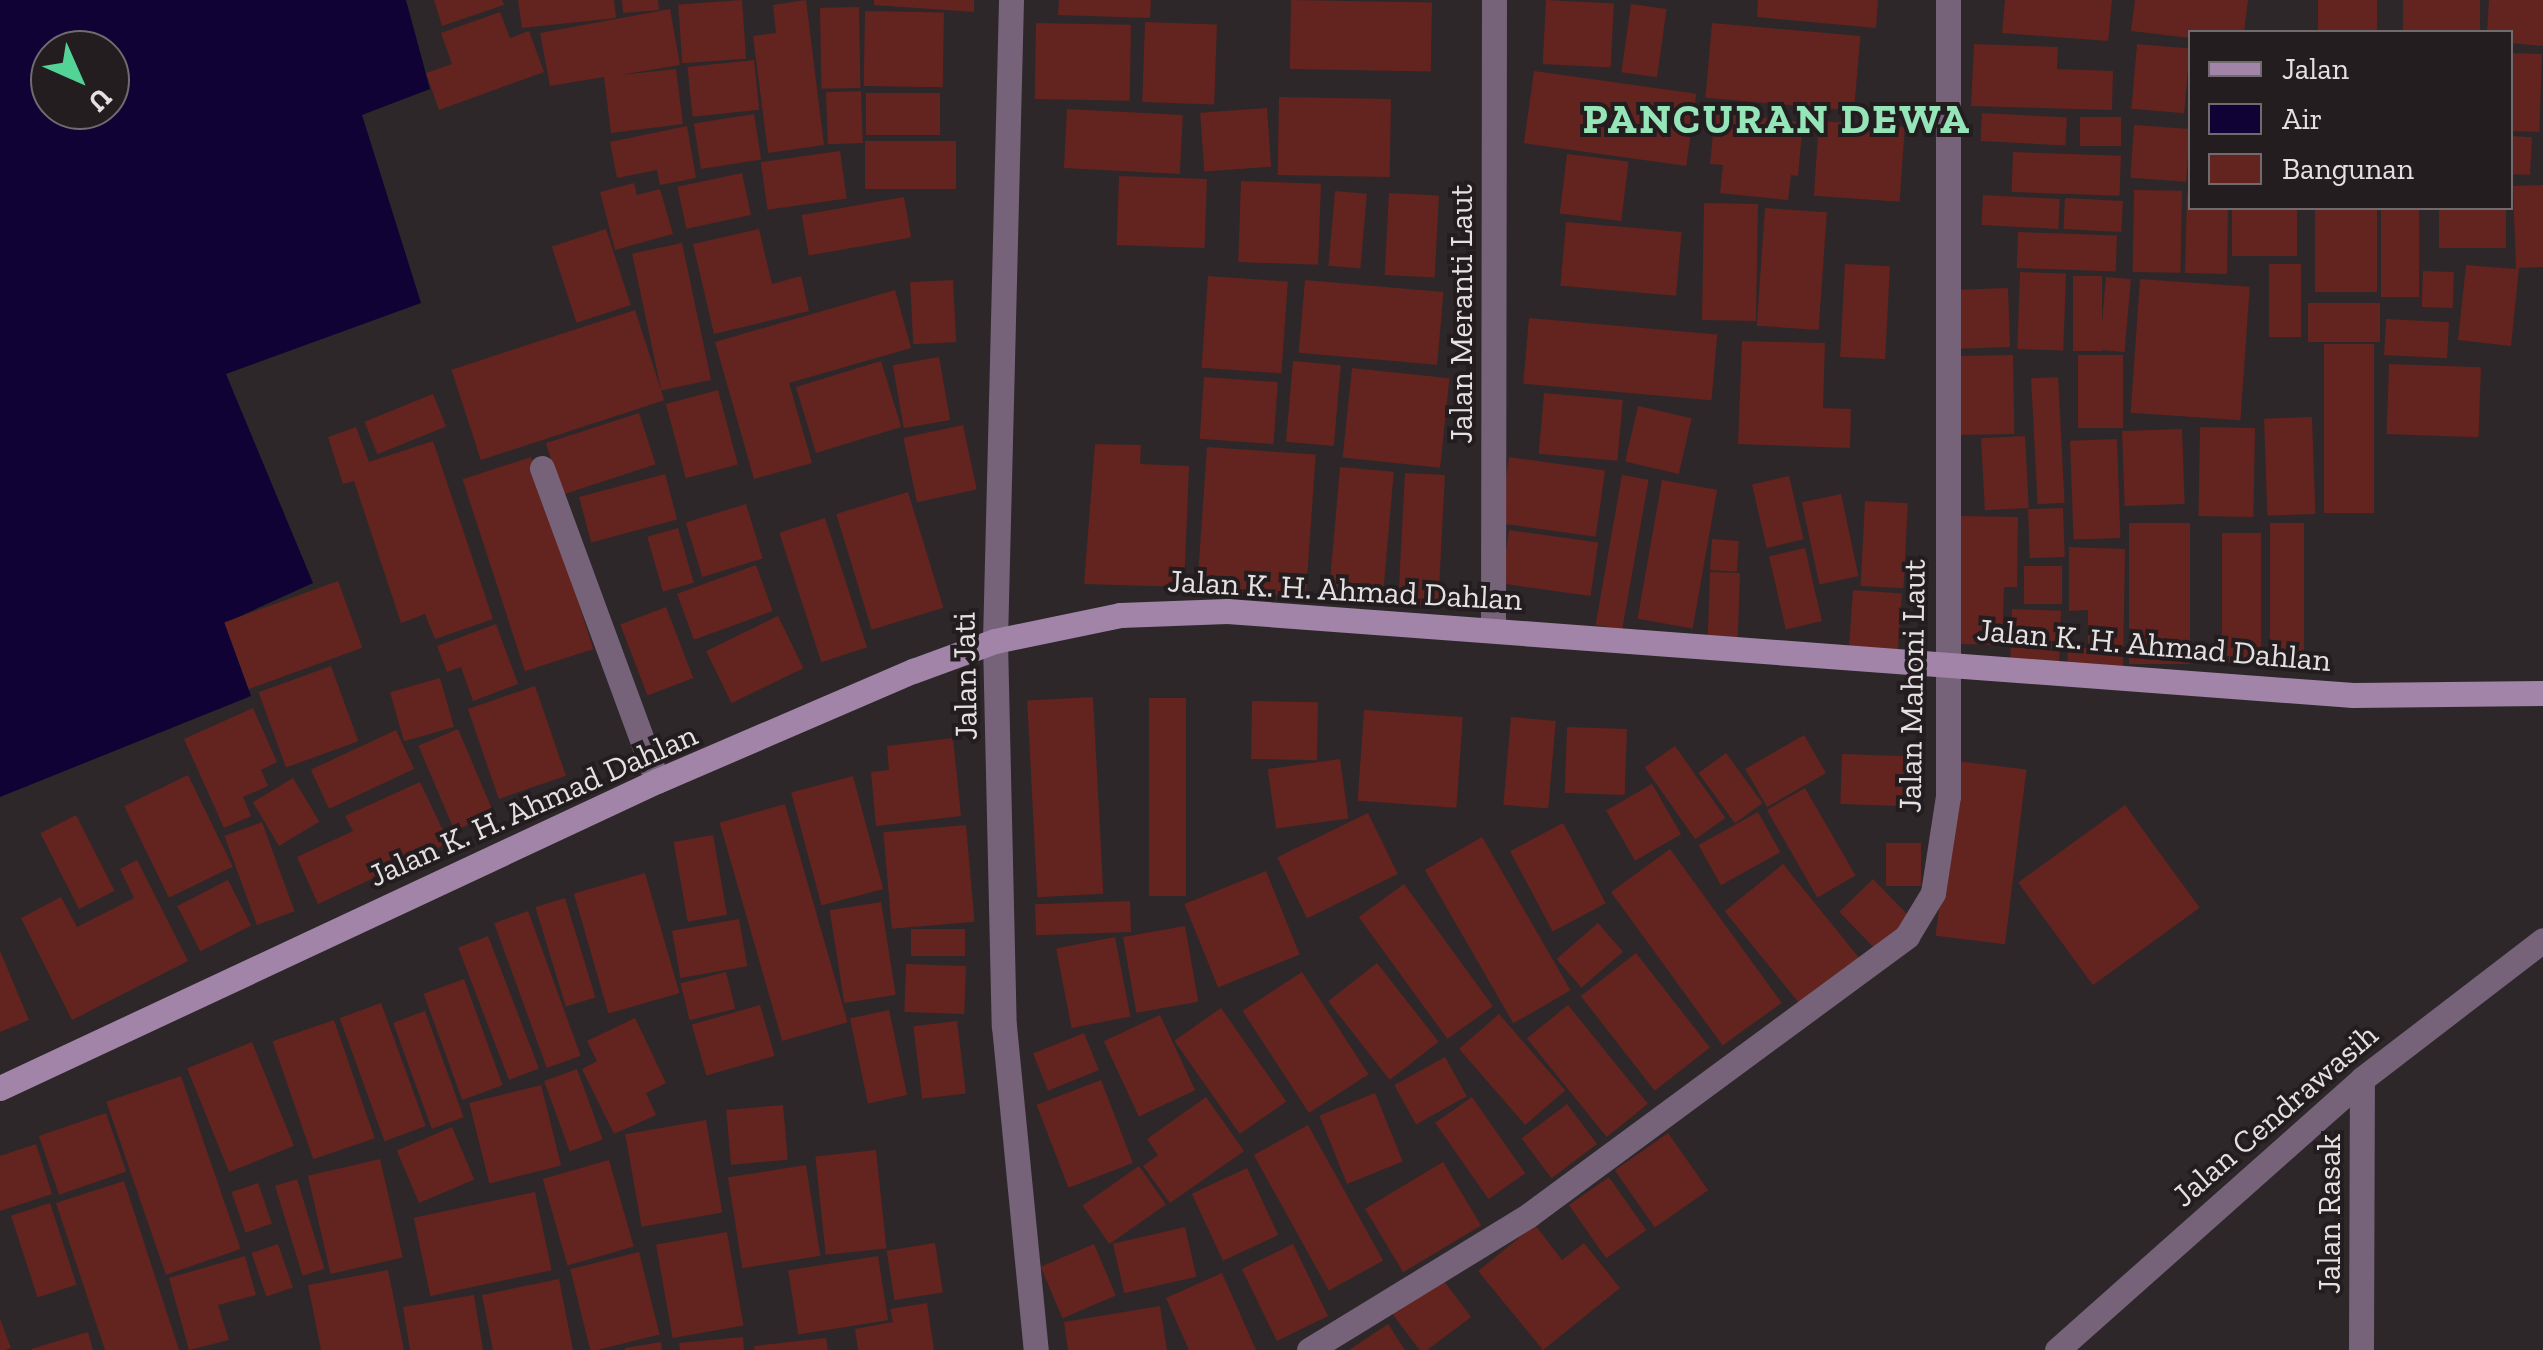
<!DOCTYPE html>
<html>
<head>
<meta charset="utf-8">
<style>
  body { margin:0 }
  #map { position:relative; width:2543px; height:1350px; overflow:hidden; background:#2d2729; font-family:"Zilla Slab",serif }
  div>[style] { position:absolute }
  .water>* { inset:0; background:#100235 }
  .building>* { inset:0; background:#63231f; transform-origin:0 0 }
  .minor>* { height:25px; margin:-12.5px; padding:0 12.5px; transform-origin:12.5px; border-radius:12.5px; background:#76637a }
  .tertiary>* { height:25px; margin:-12.5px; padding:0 12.5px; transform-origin:12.5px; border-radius:12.5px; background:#76637a }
  .secondary>* { height:25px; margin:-12.5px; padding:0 12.5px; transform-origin:12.5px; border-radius:12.5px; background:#a184a8 }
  span { translate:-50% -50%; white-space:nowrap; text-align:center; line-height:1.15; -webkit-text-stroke:8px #231d1f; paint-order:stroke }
  .street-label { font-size:32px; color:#e5e1e2 }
  .district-label { font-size:42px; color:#95e5b9; font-weight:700; letter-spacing:2.5px }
  .legend { position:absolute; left:2188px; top:30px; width:325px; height:180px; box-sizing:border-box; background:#231d1f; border:2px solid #716b6d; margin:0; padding:12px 18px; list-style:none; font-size:30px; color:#e5e1e2 }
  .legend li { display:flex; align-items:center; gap:20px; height:50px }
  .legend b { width:50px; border:2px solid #716b6d }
  .north { position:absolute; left:30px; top:30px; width:100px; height:100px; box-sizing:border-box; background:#231d1f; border:2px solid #716b6d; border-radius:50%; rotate:135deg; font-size:28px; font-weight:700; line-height:40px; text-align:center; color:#e5e1e2 }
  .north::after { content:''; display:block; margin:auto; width:35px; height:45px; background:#54d396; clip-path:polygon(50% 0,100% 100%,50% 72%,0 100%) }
</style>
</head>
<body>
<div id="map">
  <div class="water">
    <i style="clip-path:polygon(evenodd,0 0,406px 0,430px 89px,362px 115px,421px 303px,226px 374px,313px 583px,225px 623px,251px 696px,0 797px,0 0,50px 50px,110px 50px,110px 110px,50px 110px,50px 50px)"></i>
  </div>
  <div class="building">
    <i style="clip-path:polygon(434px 0,502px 0,504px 5px,442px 26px)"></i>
    <i style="clip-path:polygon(518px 0,614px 0,616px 18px,522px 28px)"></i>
    <i style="clip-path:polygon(622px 0,658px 0,659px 10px,623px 13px)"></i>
    <i style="left:742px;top:0;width:59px;height:64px;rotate:86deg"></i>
    <i style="clip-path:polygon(806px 0,824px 145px,768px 153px,753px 36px,776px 33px,773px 5px)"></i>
    <i style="clip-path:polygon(874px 0,974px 0,974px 12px,874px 5px)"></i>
    <i style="clip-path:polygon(1059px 0,1151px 0,1150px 18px,1058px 15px)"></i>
    <i style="left:1291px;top:0;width:141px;height:69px;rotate:1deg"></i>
    <i style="left:1546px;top:0;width:68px;height:64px;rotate:3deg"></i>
    <i style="clip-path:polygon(1758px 0,1878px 0,1876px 28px,1757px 17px)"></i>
    <i style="clip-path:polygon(2005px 0,2112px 0,2108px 41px,2002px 33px)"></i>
    <i style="clip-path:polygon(2135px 0,2248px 0,2244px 32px,2190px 32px,2190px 38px,2131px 31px)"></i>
    <i style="left:2318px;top:0;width:59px;height:32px"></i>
    <i style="left:2403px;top:0;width:77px;height:32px"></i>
    <i style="clip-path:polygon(2489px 0,2543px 0,2543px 46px,2510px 43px,2510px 32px,2487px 32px)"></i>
    <i style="left:1631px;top:4px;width:36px;height:69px;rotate:8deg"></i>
    <i style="left:859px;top:7px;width:81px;height:39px;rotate:89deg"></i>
    <i style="clip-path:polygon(670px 9px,680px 65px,620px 75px,676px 69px,683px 124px,611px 133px,604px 77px,550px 86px,540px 33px)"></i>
    <i style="left:865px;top:11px;width:79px;height:75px;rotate:1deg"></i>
    <i style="clip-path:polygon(500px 12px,510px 38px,529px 31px,544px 72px,439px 110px,426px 73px,452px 64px,441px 33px)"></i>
    <i style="left:1145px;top:22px;width:72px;height:80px;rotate:2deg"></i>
    <i style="left:1036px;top:23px;width:95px;height:76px;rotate:1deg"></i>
    <i style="left:1712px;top:23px;width:149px;height:75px;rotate:5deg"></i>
    <i style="clip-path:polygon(1974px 44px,2058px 47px,2057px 69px,2113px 71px,2112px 110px,1971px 106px)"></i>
    <i style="left:2137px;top:44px;width:53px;height:65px;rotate:5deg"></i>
    <i style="left:2510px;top:53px;width:32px;height:78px;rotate:2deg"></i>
    <i style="left:754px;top:60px;width:50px;height:67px;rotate:84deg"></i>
    <i style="left:1534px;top:71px;width:164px;height:73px;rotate:8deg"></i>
    <i style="left:861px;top:91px;width:52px;height:35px;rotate:88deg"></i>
    <i style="left:866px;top:93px;width:74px;height:42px"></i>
    <i style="left:1279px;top:97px;width:112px;height:78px;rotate:1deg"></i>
    <i style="left:1267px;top:108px;width:59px;height:67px;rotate:86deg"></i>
    <i style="left:1067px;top:109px;width:116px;height:59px;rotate:3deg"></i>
    <i style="clip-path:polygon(1715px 113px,1803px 122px,1798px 176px,1791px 175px,1788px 200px,1720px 193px,1723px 165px,1710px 164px)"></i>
    <i style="left:1982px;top:113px;width:85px;height:28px;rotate:3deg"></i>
    <i style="left:754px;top:114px;width:46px;height:61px;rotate:81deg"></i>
    <i style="left:2080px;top:117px;width:41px;height:29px"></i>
    <i style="left:1819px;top:121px;width:86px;height:75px;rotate:4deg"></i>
    <i style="left:2134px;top:125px;width:56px;height:53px;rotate:4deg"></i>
    <i style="clip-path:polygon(687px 126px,696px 178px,660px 185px,657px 170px,617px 178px,610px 142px)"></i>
    <i style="left:2510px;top:136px;width:22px;height:38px;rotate:3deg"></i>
    <i style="left:956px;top:141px;width:48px;height:91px;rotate:90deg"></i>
    <i style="left:840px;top:151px;width:48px;height:80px;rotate:82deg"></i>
    <i style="left:2013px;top:152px;width:108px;height:40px;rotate:2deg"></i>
    <i style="left:1567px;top:154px;width:62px;height:60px;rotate:7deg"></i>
    <i style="left:742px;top:173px;width:43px;height:66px;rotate:78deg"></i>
    <i style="left:1119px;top:176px;width:88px;height:69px;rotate:2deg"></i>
    <i style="left:1241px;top:181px;width:80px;height:81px;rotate:2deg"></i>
    <i style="clip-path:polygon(634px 183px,637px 195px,660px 189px,673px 234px,615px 250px,600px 192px)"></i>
    <i style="clip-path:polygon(2543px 185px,2543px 267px,2519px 268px,2511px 346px,2458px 340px,2466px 265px,2516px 269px,2513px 186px)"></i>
    <i style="left:2134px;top:190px;width:48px;height:82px;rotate:1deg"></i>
    <i style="left:1335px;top:191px;width:32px;height:75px;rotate:5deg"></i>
    <i style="clip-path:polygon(2187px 191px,2190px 208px,2228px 208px,2227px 274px,2185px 273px)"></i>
    <i style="left:1389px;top:193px;width:50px;height:82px;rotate:3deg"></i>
    <i style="left:1983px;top:195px;width:77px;height:30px;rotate:3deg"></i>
    <i style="left:904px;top:197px;width:41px;height:104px;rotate:80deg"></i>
    <i style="left:2065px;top:198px;width:58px;height:31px;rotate:3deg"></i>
    <i style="left:1704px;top:203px;width:54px;height:117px;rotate:1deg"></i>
    <i style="left:1765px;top:208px;width:62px;height:118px;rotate:4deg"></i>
    <i style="left:2232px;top:208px;width:65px;height:48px"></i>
    <i style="left:2315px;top:208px;width:62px;height:84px"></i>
    <i style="left:2381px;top:208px;width:38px;height:89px"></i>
    <i style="left:2439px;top:208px;width:67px;height:40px"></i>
    <i style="left:1566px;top:222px;width:116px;height:64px;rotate:5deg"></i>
    <i style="left:606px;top:229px;width:80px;height:57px;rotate:72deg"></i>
    <i style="clip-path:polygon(759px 229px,772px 284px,801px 276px,809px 311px,714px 334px,693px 244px)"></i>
    <i style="left:2018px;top:232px;width:99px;height:36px;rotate:2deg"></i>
    <i style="left:682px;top:243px;width:140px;height:51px;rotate:78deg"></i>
    <i style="left:1845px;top:264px;width:45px;height:93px;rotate:3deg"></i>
    <i style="left:2269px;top:264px;width:32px;height:73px"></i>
    <i style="left:2423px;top:271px;width:31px;height:36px;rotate:2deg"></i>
    <i style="left:2020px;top:272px;width:46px;height:77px;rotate:2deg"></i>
    <i style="left:1208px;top:276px;width:80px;height:92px;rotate:4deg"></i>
    <i style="left:2073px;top:276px;width:29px;height:75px"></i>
    <i style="left:2106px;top:277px;width:25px;height:73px;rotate:5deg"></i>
    <i style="left:2140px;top:279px;width:110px;height:134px;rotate:4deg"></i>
    <i style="left:953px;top:280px;width:62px;height:43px;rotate:87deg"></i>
    <i style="left:1305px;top:280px;width:139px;height:73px;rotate:5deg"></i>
    <i style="left:2008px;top:288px;width:59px;height:50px;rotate:88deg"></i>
    <i style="clip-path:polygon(895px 290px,911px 348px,789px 383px,812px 463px,754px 479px,715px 342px)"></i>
    <i style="left:2308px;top:303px;width:72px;height:39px"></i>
    <i style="left:635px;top:310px;width:95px;height:193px;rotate:72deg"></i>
    <i style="left:1529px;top:318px;width:189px;height:66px;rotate:5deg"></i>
    <i style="left:2386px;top:319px;width:63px;height:36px;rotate:3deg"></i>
    <i style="clip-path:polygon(1742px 341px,1825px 343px,1823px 408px,1851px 409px,1850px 448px,1738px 444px)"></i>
    <i style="left:2324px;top:344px;width:50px;height:169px"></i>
    <i style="left:2013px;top:355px;width:79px;height:58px;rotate:89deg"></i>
    <i style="left:2123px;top:355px;width:73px;height:45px;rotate:90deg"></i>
    <i style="left:939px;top:357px;width:64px;height:47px;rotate:80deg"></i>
    <i style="left:881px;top:361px;width:69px;height:89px;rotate:73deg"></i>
    <i style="left:1293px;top:361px;width:48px;height:81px;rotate:5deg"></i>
    <i style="left:2389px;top:364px;width:92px;height:70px;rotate:2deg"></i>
    <i style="left:1352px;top:368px;width:98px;height:90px;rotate:6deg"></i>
    <i style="left:1204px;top:377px;width:74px;height:62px;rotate:4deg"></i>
    <i style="left:2058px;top:377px;width:126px;height:27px;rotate:87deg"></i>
    <i style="left:718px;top:390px;width:77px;height:54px;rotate:75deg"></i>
    <i style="left:1544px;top:393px;width:79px;height:61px;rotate:5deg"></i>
    <i style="left:433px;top:394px;width:35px;height:74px;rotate:68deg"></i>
    <i style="left:1638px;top:406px;width:55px;height:57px;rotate:13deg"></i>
    <i style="left:639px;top:413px;width:54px;height:98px;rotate:72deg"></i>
    <i style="left:2312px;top:417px;width:97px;height:48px;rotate:88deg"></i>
    <i style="left:963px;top:425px;width:66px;height:61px;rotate:78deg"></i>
    <i style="clip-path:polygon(356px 427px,369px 462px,433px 441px,493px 619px,435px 639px,425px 614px,401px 623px,354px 481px,343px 484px,328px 437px)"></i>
    <i style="left:2200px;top:427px;width:55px;height:89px;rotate:1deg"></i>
    <i style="left:2182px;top:429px;width:75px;height:60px;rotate:88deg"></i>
    <i style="left:2025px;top:436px;width:72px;height:44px;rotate:87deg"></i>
    <i style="left:2117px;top:439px;width:99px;height:47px;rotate:88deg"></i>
    <i style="clip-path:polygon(1095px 444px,1141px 445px,1140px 464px,1189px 466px,1184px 587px,1084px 584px)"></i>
    <i style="left:1207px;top:447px;width:109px;height:143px;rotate:4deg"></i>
    <i style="left:531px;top:457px;width:202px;height:72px;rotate:72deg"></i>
    <i style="left:1509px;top:457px;width:97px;height:67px;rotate:8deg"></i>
    <i style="left:1340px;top:467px;width:54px;height:129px;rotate:5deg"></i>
    <i style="left:1405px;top:473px;width:40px;height:131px;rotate:3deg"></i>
    <i style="left:665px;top:474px;width:47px;height:89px;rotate:75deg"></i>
    <i style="left:1622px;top:475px;width:27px;height:152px;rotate:10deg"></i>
    <i style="left:1789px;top:476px;width:65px;height:38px;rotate:77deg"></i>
    <i style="left:1662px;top:480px;width:56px;height:141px;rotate:10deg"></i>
    <i style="left:908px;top:492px;width:121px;height:75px;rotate:73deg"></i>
    <i style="left:1841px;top:494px;width:84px;height:40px;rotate:78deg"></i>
    <i style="left:1865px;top:501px;width:43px;height:85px;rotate:3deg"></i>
    <i style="left:746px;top:504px;width:57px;height:63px;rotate:73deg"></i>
    <i style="left:2063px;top:508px;width:49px;height:35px;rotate:88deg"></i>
    <i style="clip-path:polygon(1961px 516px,2018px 517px,2017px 587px,2004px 587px,2002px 645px,1960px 644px)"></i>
    <i style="left:825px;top:518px;width:136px;height:48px;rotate:72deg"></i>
    <i style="left:2129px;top:523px;width:61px;height:141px"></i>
    <i style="left:2270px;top:523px;width:34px;height:138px"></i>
    <i style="left:678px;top:528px;width:57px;height:32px;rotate:74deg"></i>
    <i style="left:1509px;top:530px;width:90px;height:54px;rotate:8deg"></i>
    <i style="left:2222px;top:533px;width:39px;height:130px"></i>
    <i style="left:1712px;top:539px;width:27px;height:31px;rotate:4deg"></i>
    <i style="clip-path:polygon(2069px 547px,2125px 549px,2123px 669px,2067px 669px,2068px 648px,2088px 648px,2088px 610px,2069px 611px)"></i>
    <i style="left:1805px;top:548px;width:75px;height:37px;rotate:77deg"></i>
    <i style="left:756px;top:565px;width:49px;height:84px;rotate:70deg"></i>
    <i style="left:2024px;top:566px;width:38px;height:38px"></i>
    <i style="left:1710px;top:572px;width:30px;height:64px;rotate:2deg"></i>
    <i style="left:338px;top:581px;width:71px;height:121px;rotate:70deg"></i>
    <i style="left:1853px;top:590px;width:49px;height:60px;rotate:4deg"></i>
    <i style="left:666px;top:607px;width:76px;height:49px;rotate:69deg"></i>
    <i style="left:2012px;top:609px;width:49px;height:52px;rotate:2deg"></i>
    <i style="left:778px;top:616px;width:58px;height:80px;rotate:64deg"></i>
    <i style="clip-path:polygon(496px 624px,518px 684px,473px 701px,461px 667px,447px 672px,437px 646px)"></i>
    <i style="left:331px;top:666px;width:80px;height:77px;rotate:70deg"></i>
    <i style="left:440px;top:678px;width:51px;height:52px;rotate:74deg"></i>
    <i style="left:535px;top:686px;width:95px;height:71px;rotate:71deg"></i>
    <i style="left:1093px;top:697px;width:197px;height:66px;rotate:87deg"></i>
    <i style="left:1149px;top:698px;width:37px;height:198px"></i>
    <i style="left:1252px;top:701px;width:66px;height:58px;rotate:1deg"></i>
    <i style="clip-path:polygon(253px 708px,277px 762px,261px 770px,268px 786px,243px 797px,251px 816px,224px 828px,184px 739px)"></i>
    <i style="left:1364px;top:710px;width:99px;height:91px;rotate:4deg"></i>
    <i style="left:1511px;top:717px;width:45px;height:88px;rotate:5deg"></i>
    <i style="left:1567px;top:727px;width:60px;height:66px;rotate:2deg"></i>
    <i style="left:458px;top:729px;width:92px;height:43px;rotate:67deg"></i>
    <i style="left:396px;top:730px;width:43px;height:94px;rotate:65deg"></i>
    <i style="left:1804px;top:735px;width:44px;height:68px;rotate:60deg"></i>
    <i style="clip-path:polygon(953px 738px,961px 816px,876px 826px,871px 772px,889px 770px,887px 746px)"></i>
    <i style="left:1675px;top:746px;width:88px;height:37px;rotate:55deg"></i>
    <i style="left:1726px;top:753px;width:62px;height:34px;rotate:54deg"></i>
    <i style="left:1842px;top:754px;width:81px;height:50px;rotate:2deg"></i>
    <i style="left:1340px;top:759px;width:60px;height:73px;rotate:82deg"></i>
    <i style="left:1957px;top:761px;width:70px;height:176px;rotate:7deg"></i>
    <i style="left:188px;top:775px;width:102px;height:71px;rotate:64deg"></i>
    <i style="left:853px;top:776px;width:117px;height:64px;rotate:75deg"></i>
    <i style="left:293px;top:778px;width:51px;height:47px;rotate:59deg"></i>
    <i style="clip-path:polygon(420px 782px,449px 843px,318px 904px,297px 857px,353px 831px,345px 816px)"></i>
    <i style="left:1652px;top:784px;width:58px;height:53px;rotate:60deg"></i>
    <i style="left:1805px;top:788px;width:101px;height:44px;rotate:60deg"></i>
    <i style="left:785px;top:804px;width:227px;height:68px;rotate:74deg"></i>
    <i style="left:2125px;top:805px;width:127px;height:132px;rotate:54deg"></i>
    <i style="left:1758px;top:812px;width:46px;height:68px;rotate:61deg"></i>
    <i style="left:1368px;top:813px;width:68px;height:101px;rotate:64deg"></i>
    <i style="left:76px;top:815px;width:85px;height:40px;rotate:63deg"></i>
    <i style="left:262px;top:822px;width:95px;height:40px;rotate:70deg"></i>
    <i style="left:1563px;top:823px;width:91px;height:60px;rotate:62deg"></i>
    <i style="left:966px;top:825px;width:97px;height:83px;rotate:85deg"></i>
    <i style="left:713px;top:835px;width:81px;height:40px;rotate:80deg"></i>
    <i style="left:1482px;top:837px;width:177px;height:66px;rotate:60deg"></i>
    <i style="left:1886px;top:843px;width:35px;height:43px"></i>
    <i style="left:1670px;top:849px;width:190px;height:73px;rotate:54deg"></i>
    <i style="clip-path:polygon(137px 860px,188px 961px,72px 1020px,21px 918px,61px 897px,77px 927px,134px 898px,120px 869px)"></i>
    <i style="left:1783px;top:864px;width:123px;height:75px;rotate:51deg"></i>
    <i style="left:1266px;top:871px;width:90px;height:88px;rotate:68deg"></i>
    <i style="left:645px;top:873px;width:125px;height:74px;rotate:74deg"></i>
    <i style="left:1873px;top:879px;width:56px;height:47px;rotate:46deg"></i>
    <i style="left:228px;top:880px;width:51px;height:57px;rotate:63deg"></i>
    <i style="left:1404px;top:884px;width:151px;height:56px;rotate:54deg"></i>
    <i style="left:565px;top:898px;width:104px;height:31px;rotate:73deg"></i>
    <i style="left:1130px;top:901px;width:31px;height:95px;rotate:88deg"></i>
    <i style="left:881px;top:902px;width:94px;height:52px;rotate:81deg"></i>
    <i style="left:528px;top:911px;width:154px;height:36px;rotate:70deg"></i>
    <i style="left:739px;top:919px;width:48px;height:68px;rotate:80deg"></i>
    <i style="left:1598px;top:923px;width:38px;height:55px;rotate:49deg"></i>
    <i style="left:1185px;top:926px;width:77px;height:63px;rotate:80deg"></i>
    <i style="left:911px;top:929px;width:54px;height:27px"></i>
    <i style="left:488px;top:936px;width:142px;height:32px;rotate:69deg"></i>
    <i style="left:1115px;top:937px;width:81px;height:60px;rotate:79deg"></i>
    <i style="clip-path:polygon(0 951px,29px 1020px,0 1032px)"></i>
    <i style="left:1636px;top:953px;width:120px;height:70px;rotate:52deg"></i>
    <i style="left:1377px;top:963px;width:100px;height:62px;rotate:52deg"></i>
    <i style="left:906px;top:964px;width:60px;height:48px;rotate:2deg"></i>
    <i style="left:726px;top:972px;width:38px;height:47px;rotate:76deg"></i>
    <i style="left:1302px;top:972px;width:122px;height:71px;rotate:57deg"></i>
    <i style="left:464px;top:979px;width:113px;height:43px;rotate:70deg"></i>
    <i style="left:381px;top:1003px;width:131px;height:44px;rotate:70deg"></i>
    <i style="left:760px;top:1005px;width:53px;height:71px;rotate:74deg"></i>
    <i style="left:1568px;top:1005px;width:127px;height:53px;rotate:51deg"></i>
    <i style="left:1221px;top:1008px;width:114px;height:57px;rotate:55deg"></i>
    <i style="left:889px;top:1010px;width:87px;height:40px;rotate:78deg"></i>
    <i style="left:425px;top:1011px;width:113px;height:34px;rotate:70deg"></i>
    <i style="left:1499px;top:1014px;width:101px;height:53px;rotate:49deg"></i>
    <i style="left:1160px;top:1015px;width:83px;height:62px;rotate:65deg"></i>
    <i style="clip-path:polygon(635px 1018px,666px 1083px,646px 1093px,656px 1115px,614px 1134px,582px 1069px,597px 1061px,587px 1041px)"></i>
    <i style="left:334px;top:1020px;width:125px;height:65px;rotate:71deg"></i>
    <i style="left:957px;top:1021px;width:73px;height:44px;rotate:83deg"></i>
    <i style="left:1084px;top:1033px;width:40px;height:55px;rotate:68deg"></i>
    <i style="left:252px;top:1042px;width:112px;height:70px;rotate:68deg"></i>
    <i style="left:1445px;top:1057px;width:45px;height:58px;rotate:61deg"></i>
    <i style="left:577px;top:1069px;width:75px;height:35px;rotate:70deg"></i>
    <i style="left:181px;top:1076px;width:183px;height:79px;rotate:71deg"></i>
    <i style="left:1101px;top:1080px;width:89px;height:69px;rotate:69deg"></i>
    <i style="left:541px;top:1085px;width:83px;height:74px;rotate:76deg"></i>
    <i style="left:1375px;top:1093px;width:74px;height:60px;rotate:68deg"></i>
    <i style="clip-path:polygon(1206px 1097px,1244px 1151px,1170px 1203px,1143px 1166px,1158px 1155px,1147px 1139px)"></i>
    <i style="left:1472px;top:1097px;width:93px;height:45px;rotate:55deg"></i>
    <i style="left:1567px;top:1104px;width:50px;height:57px;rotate:53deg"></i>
    <i style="left:783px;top:1105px;width:55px;height:57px;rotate:85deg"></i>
    <i style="left:106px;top:1113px;width:62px;height:71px;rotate:71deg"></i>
    <i style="left:706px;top:1120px;width:94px;height:82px;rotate:80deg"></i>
    <i style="left:1308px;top:1125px;width:155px;height:62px;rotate:61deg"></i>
    <i style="left:452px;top:1127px;width:57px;height:60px;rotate:67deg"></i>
    <i style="left:1668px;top:1133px;width:70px;height:65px;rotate:55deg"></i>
    <i style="clip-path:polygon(36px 1144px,52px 1194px,0 1211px,0 1156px)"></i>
    <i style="left:876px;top:1150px;width:99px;height:61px;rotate:84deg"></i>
    <i style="left:380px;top:1159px;width:101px;height:74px;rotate:77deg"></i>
    <i style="left:609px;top:1160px;width:90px;height:69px;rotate:74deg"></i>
    <i style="left:1443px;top:1162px;width:74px;height:91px;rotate:59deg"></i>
    <i style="left:806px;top:1165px;width:92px;height:79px;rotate:81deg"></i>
    <i style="left:1139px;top:1166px;width:47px;height:69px;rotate:55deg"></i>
    <i style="left:1247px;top:1168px;width:74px;height:61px;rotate:65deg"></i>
    <i style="left:1609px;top:1177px;width:65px;height:49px;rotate:55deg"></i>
    <i style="left:297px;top:1179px;width:94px;height:23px;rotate:73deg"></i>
    <i style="clip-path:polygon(124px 1181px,179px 1350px,105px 1350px,56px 1203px)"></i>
    <i style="left:258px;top:1183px;width:43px;height:28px;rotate:71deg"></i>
    <i style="left:535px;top:1192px;width:80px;height:124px;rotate:78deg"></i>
    <i style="left:50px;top:1203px;width:86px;height:41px;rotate:72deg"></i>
    <i style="clip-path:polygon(1535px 1225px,1562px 1260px,1584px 1243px,1620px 1288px,1543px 1350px,1478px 1271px)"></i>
    <i style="left:1185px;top:1227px;width:51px;height:74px;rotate:77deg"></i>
    <i style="left:727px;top:1232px;width:95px;height:72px;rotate:80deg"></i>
    <i style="left:935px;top:1243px;width:50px;height:49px;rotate:81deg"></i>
    <i style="left:278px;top:1244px;width:46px;height:28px;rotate:71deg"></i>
    <i style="left:1094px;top:1244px;width:56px;height:58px;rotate:67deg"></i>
    <i style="left:1293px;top:1244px;width:80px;height:57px;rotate:64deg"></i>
    <i style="left:639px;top:1252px;width:85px;height:71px;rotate:76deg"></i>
    <i style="clip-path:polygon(245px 1256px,256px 1295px,218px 1305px,229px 1340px,189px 1350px,169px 1278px)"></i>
    <i style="left:878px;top:1256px;width:65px;height:91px;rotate:81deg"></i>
    <i style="clip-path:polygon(388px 1270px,404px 1350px,321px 1350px,308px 1285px)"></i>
    <i style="clip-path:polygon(1222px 1273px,1256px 1350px,1189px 1350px,1166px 1298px)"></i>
    <i style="left:1441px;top:1277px;width:50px;height:61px;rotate:53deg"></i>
    <i style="clip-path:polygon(559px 1279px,573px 1350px,493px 1350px,482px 1295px)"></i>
    <i style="clip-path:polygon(474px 1295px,483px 1350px,410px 1350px,403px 1307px)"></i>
    <i style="clip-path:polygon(927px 1303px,934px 1350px,858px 1350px,855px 1329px,893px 1322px,890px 1309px)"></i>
    <i style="clip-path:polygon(1160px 1306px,1167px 1350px,1068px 1350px,1064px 1322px)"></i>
    <i style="clip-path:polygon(0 1319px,11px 1348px,5px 1350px,0 1350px)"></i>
    <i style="clip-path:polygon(1388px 1324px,1405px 1350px,1349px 1350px)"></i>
    <i style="clip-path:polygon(88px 1332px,93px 1350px,32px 1350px,31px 1349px)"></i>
    <i style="clip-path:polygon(743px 1337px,744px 1350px,680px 1350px,679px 1343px)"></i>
    <i style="clip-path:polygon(826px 1338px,828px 1350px,755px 1350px,754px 1346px)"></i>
    <i style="clip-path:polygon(661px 1342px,662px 1350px,625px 1350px,625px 1348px)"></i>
  </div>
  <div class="minor">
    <i style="left:1011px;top:0;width:641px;rotate:91.43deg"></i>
    <i style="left:995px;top:641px;width:385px;rotate:88.7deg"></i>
    <i style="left:1004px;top:1026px;width:326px;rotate:84.4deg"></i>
    <i style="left:542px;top:468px;width:333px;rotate:69.8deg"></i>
    <i style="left:1493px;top:628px;width:628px;rotate:-89.91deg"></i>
    <i style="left:1309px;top:1350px;width:258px;rotate:-31.5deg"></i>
    <i style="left:1529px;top:1215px;width:470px;rotate:-36.4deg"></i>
    <i style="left:1907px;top:936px;width:50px;rotate:-58.8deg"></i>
    <i style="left:1933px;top:893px;width:98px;rotate:-81.2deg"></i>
    <i style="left:1948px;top:796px;width:796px;rotate:-90deg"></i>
    <i style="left:2361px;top:1350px;width:271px;rotate:-89.8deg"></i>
  </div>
  <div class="tertiary">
    <i style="left:2057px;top:1350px;width:408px;rotate:-41.6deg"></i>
    <i style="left:2362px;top:1079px;width:228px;rotate:-37.5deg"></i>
  </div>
  <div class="secondary">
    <i style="left:0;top:1088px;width:725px;rotate:-25.05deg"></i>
    <i style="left:657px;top:781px;width:279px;rotate:-23.3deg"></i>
    <i style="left:913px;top:671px;width:87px;rotate:-20.1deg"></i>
    <i style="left:995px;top:641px;width:128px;rotate:-11.7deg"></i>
    <i style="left:1120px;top:615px;width:107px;rotate:-2.1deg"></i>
    <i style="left:1227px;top:611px;width:1129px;rotate:4.27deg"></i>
    <i style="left:2353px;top:695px;width:190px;rotate:-0.6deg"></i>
  </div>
  <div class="street-label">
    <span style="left:1461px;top:314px;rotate:-90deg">Jalan Meranti Laut</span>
    <span style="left:1345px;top:590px;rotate:3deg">Jalan K. H. Ahmad Dahlan</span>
    <span style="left:2154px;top:645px;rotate:5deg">Jalan K. H. Ahmad Dahlan</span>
    <span style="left:965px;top:676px;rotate:-91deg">Jalan Jati</span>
    <span style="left:1912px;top:686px;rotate:-89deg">Jalan Mahoni Laut</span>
    <span style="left:533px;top:805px;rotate:-24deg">Jalan K. H. Ahmad Dahlan</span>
    <span style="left:2275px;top:1115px;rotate:-41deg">Jalan Cendrawasih</span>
    <span style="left:2329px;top:1214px;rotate:-90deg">Jalan Rasak</span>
  </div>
  <div class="district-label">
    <span style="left:1777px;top:119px">PANCURAN DEWA</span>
  </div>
  <ul class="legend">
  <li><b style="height:12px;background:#a184a8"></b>Jalan</li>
  <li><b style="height:28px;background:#100235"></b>Air</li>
  <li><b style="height:28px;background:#63231f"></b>Bangunan</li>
  </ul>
  <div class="north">U</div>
</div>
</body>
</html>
